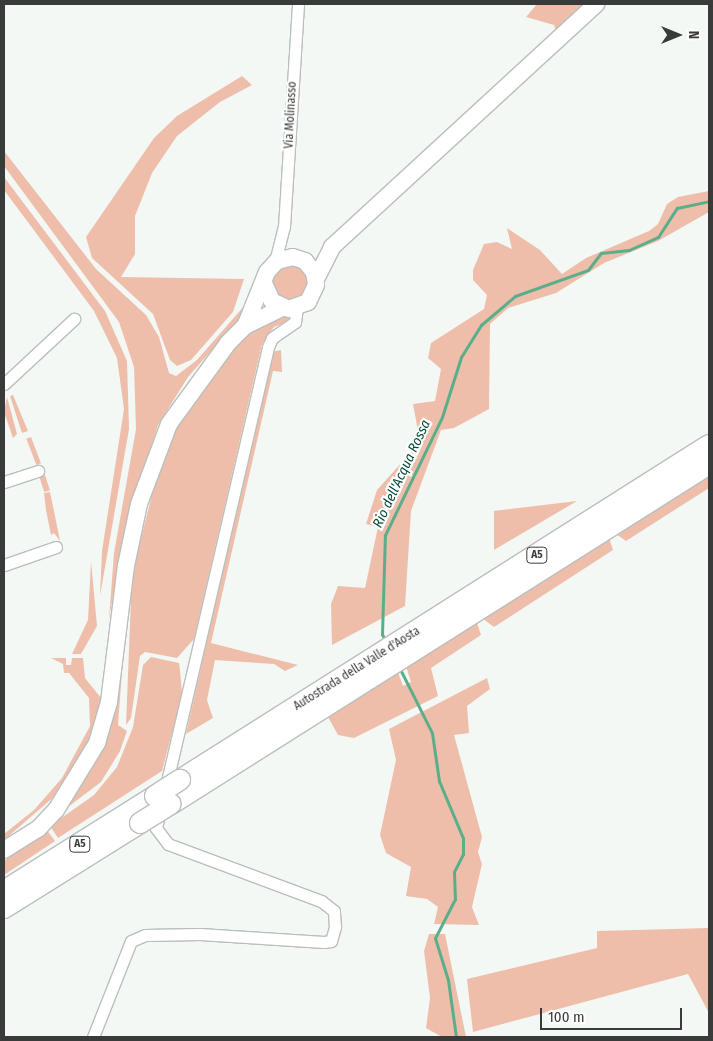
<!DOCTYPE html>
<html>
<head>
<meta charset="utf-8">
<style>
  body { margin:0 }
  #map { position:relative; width:713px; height:1041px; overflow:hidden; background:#f3f8f5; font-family:"Fira Sans Condensed",sans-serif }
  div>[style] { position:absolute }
  .green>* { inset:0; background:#eebeab; transform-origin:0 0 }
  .round { border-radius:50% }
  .stream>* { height:3px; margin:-1.5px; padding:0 1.5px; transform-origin:1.5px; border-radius:1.5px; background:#5aaf8a }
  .roads { filter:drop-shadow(1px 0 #babfbc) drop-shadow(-1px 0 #babfbc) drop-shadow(0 1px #babfbc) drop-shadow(0 -1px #babfbc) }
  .minor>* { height:11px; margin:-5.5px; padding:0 5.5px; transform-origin:5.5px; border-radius:5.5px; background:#fff }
  .secondary>* { height:16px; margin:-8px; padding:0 8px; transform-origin:8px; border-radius:8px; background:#fff }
  .motorway>* { height:20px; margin:-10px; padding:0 10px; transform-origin:10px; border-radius:10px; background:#fff }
  .bridges { filter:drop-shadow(1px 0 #babfbc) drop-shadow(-1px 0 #babfbc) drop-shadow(0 1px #babfbc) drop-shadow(0 -1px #babfbc) }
  .motorway-bridge>* { height:20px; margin:-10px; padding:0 10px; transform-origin:10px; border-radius:10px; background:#fff }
  span { translate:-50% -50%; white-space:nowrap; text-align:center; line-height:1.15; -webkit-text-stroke:4.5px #fff; paint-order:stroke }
  .shield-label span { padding:1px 4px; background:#fff; border:1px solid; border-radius:4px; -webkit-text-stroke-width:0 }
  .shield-label { font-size:11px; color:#393b3a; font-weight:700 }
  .street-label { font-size:12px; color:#393b3a }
  .water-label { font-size:14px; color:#014b33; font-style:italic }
  .frame { position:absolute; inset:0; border:5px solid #393b3a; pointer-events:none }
  .north { position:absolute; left:653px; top:10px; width:50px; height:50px; -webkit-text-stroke:4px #fff; paint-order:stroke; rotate:90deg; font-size:14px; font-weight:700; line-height:20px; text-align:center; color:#393b3a }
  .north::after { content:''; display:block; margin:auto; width:18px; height:22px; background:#393b3a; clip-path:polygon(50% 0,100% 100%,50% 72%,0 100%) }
  .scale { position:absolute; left:540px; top:1008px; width:142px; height:22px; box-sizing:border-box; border:2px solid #393b3a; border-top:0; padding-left:6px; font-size:15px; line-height:18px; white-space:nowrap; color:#393b3a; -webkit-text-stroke:4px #fff; paint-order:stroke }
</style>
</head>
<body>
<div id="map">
  <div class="green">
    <i style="clip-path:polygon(537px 4px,586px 4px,556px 31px,554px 25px,526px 17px)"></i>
    <i style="clip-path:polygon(242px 76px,252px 85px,220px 102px,177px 136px,152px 173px,135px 216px,135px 254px,121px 277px,244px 279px,233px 312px,191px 360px,177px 366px,170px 360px,153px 314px,92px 258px,86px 237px,154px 138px,177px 116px)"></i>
    <i style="clip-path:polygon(4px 151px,96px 269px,146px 315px,159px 337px,169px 373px,176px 376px,197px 360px,245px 305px,256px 281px,248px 309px,188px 377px,158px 425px,125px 529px,109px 619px,114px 553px,136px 429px,134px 367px,119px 322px,4px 166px)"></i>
    <i style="clip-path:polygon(4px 177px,105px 311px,127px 361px,129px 429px,100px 596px,102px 551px,124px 409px,117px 358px,94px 311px,4px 190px)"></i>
    <i style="clip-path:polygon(709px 191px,709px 212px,658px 241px,604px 263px,556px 293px,508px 308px,490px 324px,489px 409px,454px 428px,441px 430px,411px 511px,405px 606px,332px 645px,331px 604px,338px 586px,365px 588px,378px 527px,366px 524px,377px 490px,420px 442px,413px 404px,435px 401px,441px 369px,428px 358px,431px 343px,484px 309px,487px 295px,473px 280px,473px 270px,484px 244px,497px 242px,512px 249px,507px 228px,540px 250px,562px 274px,586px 258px,649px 231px,658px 224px,667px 204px,678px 197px)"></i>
    <i class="round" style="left:273px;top:265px;width:36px;height:36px"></i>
    <i style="clip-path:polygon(291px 314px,288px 322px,274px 327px,262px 344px,194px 639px,177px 658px,145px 652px,140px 656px,131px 718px,126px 725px,132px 574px,162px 455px,185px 405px,255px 323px)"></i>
    <i style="clip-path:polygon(281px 350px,282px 372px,273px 371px,211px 643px,298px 665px,285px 671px,274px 664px,215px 660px,207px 700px,213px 718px,186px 734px,272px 352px)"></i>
    <i style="clip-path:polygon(13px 395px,28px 431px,22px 433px,10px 396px)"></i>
    <i style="clip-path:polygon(7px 397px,17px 434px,13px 438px,4px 412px)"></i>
    <i style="left:31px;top:437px;width:28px;height:5px;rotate:69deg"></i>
    <i style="clip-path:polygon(709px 474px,709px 488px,626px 541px,616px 534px)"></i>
    <i style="left:45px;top:475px;width:16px;height:6px;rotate:72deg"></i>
    <i style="clip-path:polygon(50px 492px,55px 516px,60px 541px,54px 533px,51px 535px,46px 510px,44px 493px)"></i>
    <i style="clip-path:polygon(577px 501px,494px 550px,494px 511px)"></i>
    <i style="clip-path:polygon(609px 538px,613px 550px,494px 627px,482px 618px)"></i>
    <i style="clip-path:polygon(91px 561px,97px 626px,81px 654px,72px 654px,88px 620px)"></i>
    <i style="clip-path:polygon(477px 623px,481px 635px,431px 668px,438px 696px,354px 738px,338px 735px,328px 717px,398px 672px,403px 686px,411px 682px,406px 666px)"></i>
    <i style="clip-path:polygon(125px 632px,118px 725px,127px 731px,120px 751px,101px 782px,68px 807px,104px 742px)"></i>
    <i style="clip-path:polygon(151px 657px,179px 663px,180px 670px,182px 694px,162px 771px,58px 838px,50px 826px,94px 795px,117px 767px,133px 727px,143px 665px)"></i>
    <i style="clip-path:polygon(51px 658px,66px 658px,66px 665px,71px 665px,72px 658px,83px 658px,85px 678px,101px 698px,99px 713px,90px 742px,63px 789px,4px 840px,4px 834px,34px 810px,62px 778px,90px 726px,89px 698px,69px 673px,64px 673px,63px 664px)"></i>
    <i style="clip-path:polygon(487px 678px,490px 689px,467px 706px,469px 733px,454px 735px,482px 837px,478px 852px,482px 864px,472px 907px,479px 925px,434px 924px,438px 907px,427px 899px,406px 896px,411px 867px,386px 853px,380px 835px,396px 760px,389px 729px)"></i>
    <i style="clip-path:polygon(46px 829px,55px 841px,4px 875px,4px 861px)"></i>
    <i style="clip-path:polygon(709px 928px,709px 1013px,688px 974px,473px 1032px,467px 979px,597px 948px,597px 931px)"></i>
    <i style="clip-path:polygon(429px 934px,445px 934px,466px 1037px,442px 1037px,426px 1028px,430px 998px,424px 951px)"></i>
  </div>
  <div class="stream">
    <i style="left:386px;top:642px;width:9px;rotate:-117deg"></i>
    <i style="left:382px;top:634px;width:99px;rotate:-88.3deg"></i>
    <i style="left:385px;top:535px;width:131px;rotate:-64.2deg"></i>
    <i style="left:442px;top:417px;width:63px;rotate:-72.4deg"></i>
    <i style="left:461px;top:357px;width:38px;rotate:-58deg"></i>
    <i style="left:481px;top:325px;width:45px;rotate:-40.5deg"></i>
    <i style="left:515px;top:296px;width:77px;rotate:-19.6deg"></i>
    <i style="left:588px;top:270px;width:21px;rotate:-53deg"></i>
    <i style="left:601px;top:253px;width:28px;rotate:-6deg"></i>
    <i style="left:629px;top:250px;width:32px;rotate:-24deg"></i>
    <i style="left:658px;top:237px;width:35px;rotate:-57deg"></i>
    <i style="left:677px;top:208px;width:33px;rotate:-12deg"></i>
    <i style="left:399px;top:667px;width:74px;rotate:63.4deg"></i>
    <i style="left:432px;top:733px;width:49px;rotate:81.7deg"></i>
    <i style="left:439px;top:781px;width:62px;rotate:67.2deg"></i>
    <i style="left:463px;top:838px;width:16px;rotate:90deg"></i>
    <i style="left:463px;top:854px;width:20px;rotate:117deg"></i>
    <i style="left:454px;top:872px;width:27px;rotate:88deg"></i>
    <i style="left:455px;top:899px;width:44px;rotate:117.1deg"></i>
    <i style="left:435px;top:938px;width:44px;rotate:72.8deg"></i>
    <i style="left:448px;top:980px;width:58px;rotate:82deg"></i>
  </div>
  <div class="roads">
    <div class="minor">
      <i style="left:275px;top:262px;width:36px;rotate:-76deg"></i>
      <i style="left:284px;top:227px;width:223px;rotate:-86.4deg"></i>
      <i style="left:4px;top:384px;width:96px;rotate:-42.9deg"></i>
      <i style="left:4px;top:482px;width:36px;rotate:-18deg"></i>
      <i style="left:4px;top:565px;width:55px;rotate:-19.1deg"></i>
      <i style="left:165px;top:790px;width:455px;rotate:-76.9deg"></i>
      <i style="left:268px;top:347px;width:10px;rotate:-66deg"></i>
      <i style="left:272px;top:338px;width:28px;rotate:-35deg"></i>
      <i style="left:295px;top:322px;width:14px;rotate:-82deg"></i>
      <i style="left:93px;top:1037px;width:103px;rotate:-68.4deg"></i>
      <i style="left:131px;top:941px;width:15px;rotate:-23deg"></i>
      <i style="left:145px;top:935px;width:55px;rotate:-1deg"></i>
      <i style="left:200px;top:934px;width:124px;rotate:3.7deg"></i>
      <i style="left:324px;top:942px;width:7px;rotate:-8deg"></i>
      <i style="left:331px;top:941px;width:15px;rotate:-74deg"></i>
      <i style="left:335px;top:927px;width:16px;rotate:-94deg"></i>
      <i style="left:334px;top:911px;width:16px;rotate:-142deg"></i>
      <i style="left:321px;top:901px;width:163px;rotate:-159.6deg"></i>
      <i style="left:168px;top:844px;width:20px;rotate:-127deg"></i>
      <i style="left:156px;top:828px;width:17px;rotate:-77deg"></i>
    </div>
    <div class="secondary">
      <i style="left:316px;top:279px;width:36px;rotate:-63deg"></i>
      <i style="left:332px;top:247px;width:359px;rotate:-42.6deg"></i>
      <i style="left:246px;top:324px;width:56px;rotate:-68deg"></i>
      <i style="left:267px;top:272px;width:15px;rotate:-48deg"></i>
      <i style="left:277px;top:261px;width:16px;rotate:-14deg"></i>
      <i style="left:293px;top:257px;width:13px;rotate:18deg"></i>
      <i style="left:305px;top:261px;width:14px;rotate:51deg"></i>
      <i style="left:314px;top:272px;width:13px;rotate:81deg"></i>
      <i style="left:316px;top:285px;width:19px;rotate:115deg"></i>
      <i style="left:308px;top:302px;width:20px;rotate:160deg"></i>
      <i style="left:289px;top:309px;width:19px;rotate:-155deg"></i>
      <i style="left:272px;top:301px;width:20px;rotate:-114deg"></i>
      <i style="left:4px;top:850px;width:40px;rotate:-32deg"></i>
      <i style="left:38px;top:829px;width:26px;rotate:-47deg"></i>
      <i style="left:56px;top:810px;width:79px;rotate:-58.5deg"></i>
      <i style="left:97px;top:743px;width:43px;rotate:-73.7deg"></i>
      <i style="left:109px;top:702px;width:137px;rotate:-82.9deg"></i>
      <i style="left:126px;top:566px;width:63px;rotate:-78.2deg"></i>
      <i style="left:139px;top:504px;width:85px;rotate:-69.4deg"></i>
      <i style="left:169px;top:424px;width:100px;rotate:-53.9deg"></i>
      <i style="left:228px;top:343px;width:24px;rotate:-45deg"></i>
      <i style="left:245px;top:326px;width:41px;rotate:-25.9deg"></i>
    </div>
    <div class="motorway">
      <i style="left:180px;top:780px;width:626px;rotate:-32.34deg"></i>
      <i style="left:171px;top:804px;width:636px;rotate:-32.29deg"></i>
      <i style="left:4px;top:891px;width:178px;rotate:-32.2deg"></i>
      <i style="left:4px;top:908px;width:160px;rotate:-32deg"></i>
    </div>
  </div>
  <div class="bridges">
    <div class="motorway-bridge">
      <i style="left:155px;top:796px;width:30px;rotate:-33deg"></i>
      <i style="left:140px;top:823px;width:36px;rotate:-32deg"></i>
    </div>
  </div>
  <div class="shield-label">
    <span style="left:537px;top:555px">A5</span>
    <span style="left:80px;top:844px">A5</span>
  </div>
  <div class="street-label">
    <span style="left:291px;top:115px;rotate:-87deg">Via Molinasso</span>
    <span style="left:357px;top:669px;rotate:-32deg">Autostrada della Valle d'Aosta</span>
  </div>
  <div class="water-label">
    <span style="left:402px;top:474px;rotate:-65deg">Rio dell'Acqua Rossa</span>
  </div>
  <div class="frame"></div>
  <div class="north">N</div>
  <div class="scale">100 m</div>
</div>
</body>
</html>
